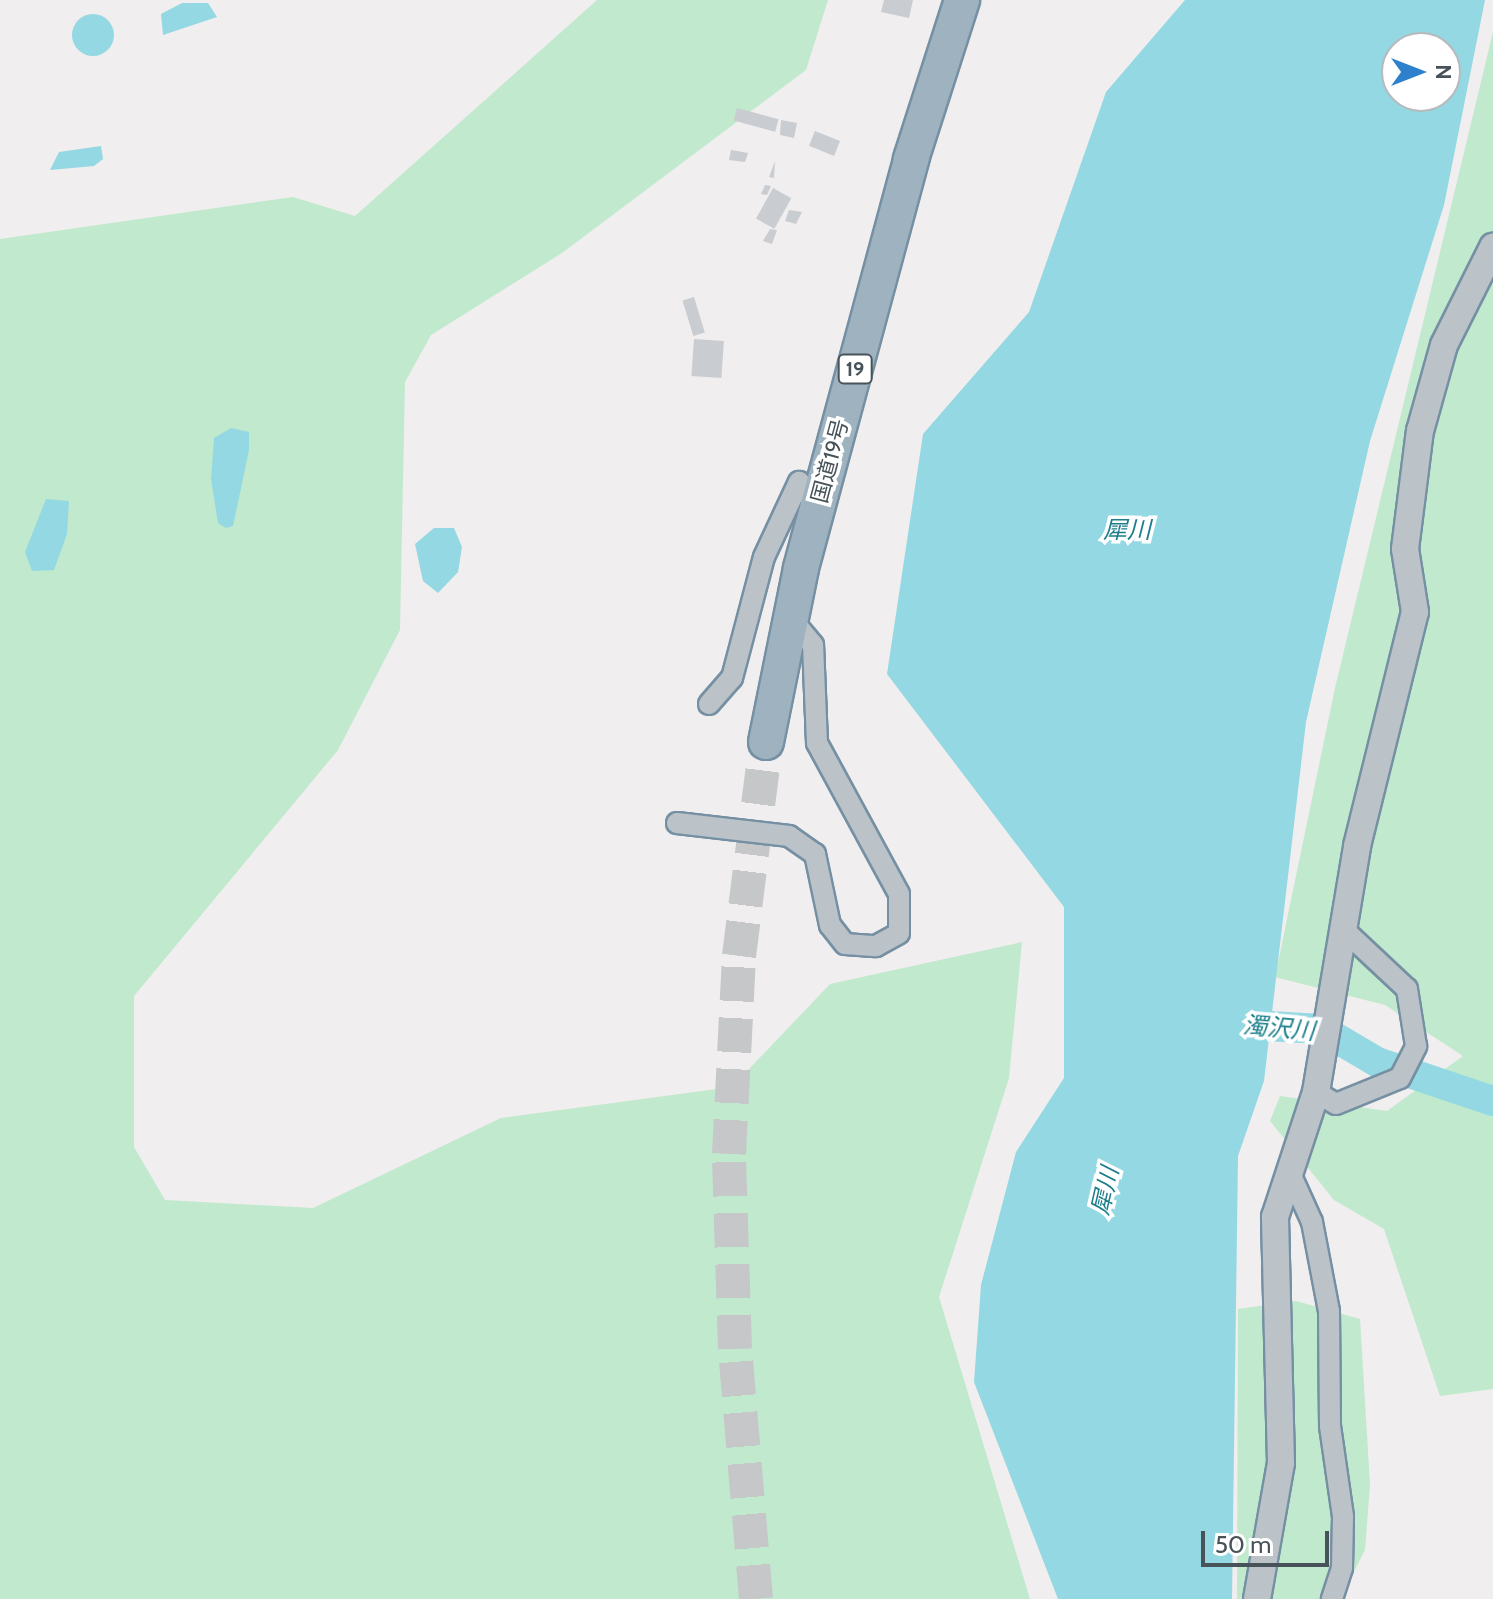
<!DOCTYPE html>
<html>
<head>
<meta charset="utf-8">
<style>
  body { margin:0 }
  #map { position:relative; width:1493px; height:1599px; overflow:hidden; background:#f0eeee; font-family:Cabin,"Noto Sans JP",sans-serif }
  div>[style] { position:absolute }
  .green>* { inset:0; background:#c1e9cd }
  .water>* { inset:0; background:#93d8e2 }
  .round { border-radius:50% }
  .river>* { height:30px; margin:-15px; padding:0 15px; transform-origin:15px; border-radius:15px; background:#93d8e2 }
  .building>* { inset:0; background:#c9ccd0; transform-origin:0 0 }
  .trunk-tunnel>* { height:34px; margin-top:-17px; transform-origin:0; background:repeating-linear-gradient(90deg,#c6c7c9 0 34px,transparent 0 51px) }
  .roads { filter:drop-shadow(2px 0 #7690a3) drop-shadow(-2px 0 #7690a3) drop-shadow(0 2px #7690a3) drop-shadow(0 -2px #7690a3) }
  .minor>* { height:20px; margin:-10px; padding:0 10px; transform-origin:10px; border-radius:10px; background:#bbc3c9 }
  .tertiary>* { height:26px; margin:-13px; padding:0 13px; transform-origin:13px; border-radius:13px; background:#bbc3c9 }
  .trunk>* { height:34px; margin:-17px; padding:0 17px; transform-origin:17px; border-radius:17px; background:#9eb2c0 }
  span { translate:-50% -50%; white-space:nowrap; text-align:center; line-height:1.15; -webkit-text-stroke:7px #fff; paint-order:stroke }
  .shield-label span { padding:2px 6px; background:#fff; border:2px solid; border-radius:6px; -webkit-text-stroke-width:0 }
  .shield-label { font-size:20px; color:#485359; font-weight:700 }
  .street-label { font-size:22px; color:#485359 }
  .water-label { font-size:24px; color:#1b7e8a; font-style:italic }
  .north { position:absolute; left:1381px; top:32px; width:80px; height:80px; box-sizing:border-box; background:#fff; border:2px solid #b6babd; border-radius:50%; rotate:90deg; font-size:22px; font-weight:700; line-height:32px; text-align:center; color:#485359 }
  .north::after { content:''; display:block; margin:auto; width:28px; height:36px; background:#2d80cb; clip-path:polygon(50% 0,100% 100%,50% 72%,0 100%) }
  .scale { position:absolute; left:1201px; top:1531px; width:128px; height:36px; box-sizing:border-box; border:4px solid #485359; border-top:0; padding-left:10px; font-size:24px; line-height:28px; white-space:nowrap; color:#485359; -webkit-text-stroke:6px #fff; paint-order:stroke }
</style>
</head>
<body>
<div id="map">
  <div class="green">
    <i style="clip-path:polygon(597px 0,828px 0,806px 70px,562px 253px,431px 335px,405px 382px,400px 630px,338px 750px,134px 996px,134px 1147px,165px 1200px,313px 1208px,501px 1118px,732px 1087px,830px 984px,1022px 942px,1009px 1078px,939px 1297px,1030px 1599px,0 1599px,0 239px,293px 197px,355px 216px)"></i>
    <i style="clip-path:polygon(1493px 32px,1493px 1389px,1440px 1396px,1384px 1229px,1334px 1200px,1270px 1121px,1280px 1096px,1387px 1111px,1463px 1056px,1385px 1005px,1275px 977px,1335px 688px)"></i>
    <i style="clip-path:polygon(1296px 1301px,1360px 1319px,1370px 1485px,1365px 1550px,1340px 1599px,1237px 1599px,1238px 1309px)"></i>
  </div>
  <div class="water">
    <i style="clip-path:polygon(evenodd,1185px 0,1485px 0,1444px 205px,1370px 441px,1306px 722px,1264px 1081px,1238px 1156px,1232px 1599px,1058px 1599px,974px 1382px,981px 1285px,1016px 1152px,1064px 1078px,1064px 907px,887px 674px,923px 434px,1029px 312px,1106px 92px,1185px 0,1397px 48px,1445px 48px,1445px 96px,1397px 96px,1397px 48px)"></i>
    <i style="clip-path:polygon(182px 3px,208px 3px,217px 17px,163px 35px,161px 14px)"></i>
    <i class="round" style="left:72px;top:14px;width:42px;height:42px"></i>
    <i style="clip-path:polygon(101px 146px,103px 159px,94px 166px,50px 170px,59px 152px)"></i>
    <i style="clip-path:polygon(231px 428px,249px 432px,249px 450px,233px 526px,226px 528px,218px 523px,211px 479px,214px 438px)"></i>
    <i style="clip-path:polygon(46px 499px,69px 501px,67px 534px,54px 570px,32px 571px,25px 552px)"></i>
    <i style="clip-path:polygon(434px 528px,454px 528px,462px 547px,458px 572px,438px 593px,423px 581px,415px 544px)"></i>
  </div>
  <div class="river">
    <i style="left:1232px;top:1024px;width:89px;rotate:3.2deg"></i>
    <i style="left:1321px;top:1029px;width:65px;rotate:30.5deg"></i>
    <i style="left:1377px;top:1062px;width:122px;rotate:18.6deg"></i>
  </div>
  <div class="building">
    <i style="clip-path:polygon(884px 0,913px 0,909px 18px,881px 12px)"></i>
    <i style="left:737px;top:108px;width:43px;height:13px;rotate:15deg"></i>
    <i style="clip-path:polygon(781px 120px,797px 123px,794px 138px,780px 135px)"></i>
    <i style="left:815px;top:131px;width:27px;height:16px;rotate:22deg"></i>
    <i style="clip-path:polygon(731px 150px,748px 153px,745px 162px,729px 160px)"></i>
    <i style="clip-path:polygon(775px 161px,774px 178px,769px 177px)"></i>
    <i style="clip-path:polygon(765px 185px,771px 186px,767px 195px,761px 194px)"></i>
    <i style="left:773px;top:188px;width:21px;height:35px;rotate:29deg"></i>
    <i style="clip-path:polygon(789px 210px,802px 212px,796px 224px,785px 221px)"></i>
    <i style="clip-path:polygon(770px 229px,777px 230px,772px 244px,763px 241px)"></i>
    <i style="left:694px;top:297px;width:37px;height:12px;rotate:73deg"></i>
    <i style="left:694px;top:339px;width:30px;height:37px;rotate:4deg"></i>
  </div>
  <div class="trunk-tunnel">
    <i style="left:756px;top:1599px;width:251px;rotate:-94.8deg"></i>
    <i style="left:735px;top:1349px;width:195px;rotate:-91.8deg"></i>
    <i style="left:729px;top:1154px;width:198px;rotate:-87.1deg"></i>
    <i style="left:739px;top:956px;width:216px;rotate:-82.8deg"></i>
  </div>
  <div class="roads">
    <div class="minor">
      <i style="left:709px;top:704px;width:35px;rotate:-49deg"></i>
      <i style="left:732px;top:678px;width:125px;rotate:-75.2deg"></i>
      <i style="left:764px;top:557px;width:83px;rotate:-65deg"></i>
      <i style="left:799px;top:482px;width:31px;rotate:54deg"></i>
      <i style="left:677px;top:823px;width:113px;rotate:6.6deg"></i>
      <i style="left:789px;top:836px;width:32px;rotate:35deg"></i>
      <i style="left:815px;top:854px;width:73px;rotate:78.1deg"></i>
      <i style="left:830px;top:925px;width:24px;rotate:52deg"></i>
      <i style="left:845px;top:944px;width:31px;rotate:4deg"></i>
      <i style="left:876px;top:946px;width:26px;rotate:-29deg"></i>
      <i style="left:899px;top:933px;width:39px;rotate:-90deg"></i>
      <i style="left:899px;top:894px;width:172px;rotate:-118.5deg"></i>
      <i style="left:817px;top:743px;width:98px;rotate:-92.3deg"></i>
      <i style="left:813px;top:645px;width:35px;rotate:-130deg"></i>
      <i style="left:1316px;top:1092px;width:23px;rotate:31deg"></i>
      <i style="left:1336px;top:1104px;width:69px;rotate:-22.1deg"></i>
      <i style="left:1400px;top:1078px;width:36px;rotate:-63deg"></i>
      <i style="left:1416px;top:1046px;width:58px;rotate:-99deg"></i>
      <i style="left:1407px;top:989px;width:85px;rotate:-136.9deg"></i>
      <i style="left:1289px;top:1171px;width:56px;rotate:65.7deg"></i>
      <i style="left:1312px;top:1222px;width:91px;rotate:79.2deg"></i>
      <i style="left:1329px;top:1311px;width:115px;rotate:89.5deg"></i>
      <i style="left:1330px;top:1426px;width:91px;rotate:81.8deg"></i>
      <i style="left:1343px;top:1516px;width:52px;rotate:91.1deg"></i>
      <i style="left:1342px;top:1568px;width:33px;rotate:108deg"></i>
    </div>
    <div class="tertiary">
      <i style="left:1257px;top:1599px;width:138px;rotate:-80deg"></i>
      <i style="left:1281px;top:1463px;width:246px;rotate:-91.4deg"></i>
      <i style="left:1275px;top:1217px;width:132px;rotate:-71.8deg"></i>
      <i style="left:1316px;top:1092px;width:249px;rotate:-80.5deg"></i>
      <i style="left:1357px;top:846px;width:241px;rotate:-76.1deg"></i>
      <i style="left:1415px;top:612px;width:64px;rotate:-99deg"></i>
      <i style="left:1405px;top:549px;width:119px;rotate:-82.8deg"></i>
      <i style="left:1420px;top:431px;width:89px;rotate:-74.4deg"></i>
      <i style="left:1444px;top:345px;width:110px;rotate:-63.4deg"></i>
    </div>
    <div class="trunk">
      <i style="left:766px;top:742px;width:177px;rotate:-78.6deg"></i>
      <i style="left:801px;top:568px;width:424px;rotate:-74.9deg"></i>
      <i style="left:911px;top:159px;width:167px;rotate:-72.2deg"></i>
    </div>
  </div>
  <div class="shield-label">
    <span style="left:855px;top:369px">19</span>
  </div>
  <div class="street-label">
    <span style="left:830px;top:461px;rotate:-75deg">国道19号</span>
  </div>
  <div class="water-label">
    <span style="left:1127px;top:530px">犀川</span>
    <span style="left:1279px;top:1028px;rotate:5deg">濁沢川</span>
    <span style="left:1105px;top:1191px;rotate:-77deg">犀川</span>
  </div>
  <div class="north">N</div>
  <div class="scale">50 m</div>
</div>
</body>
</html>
